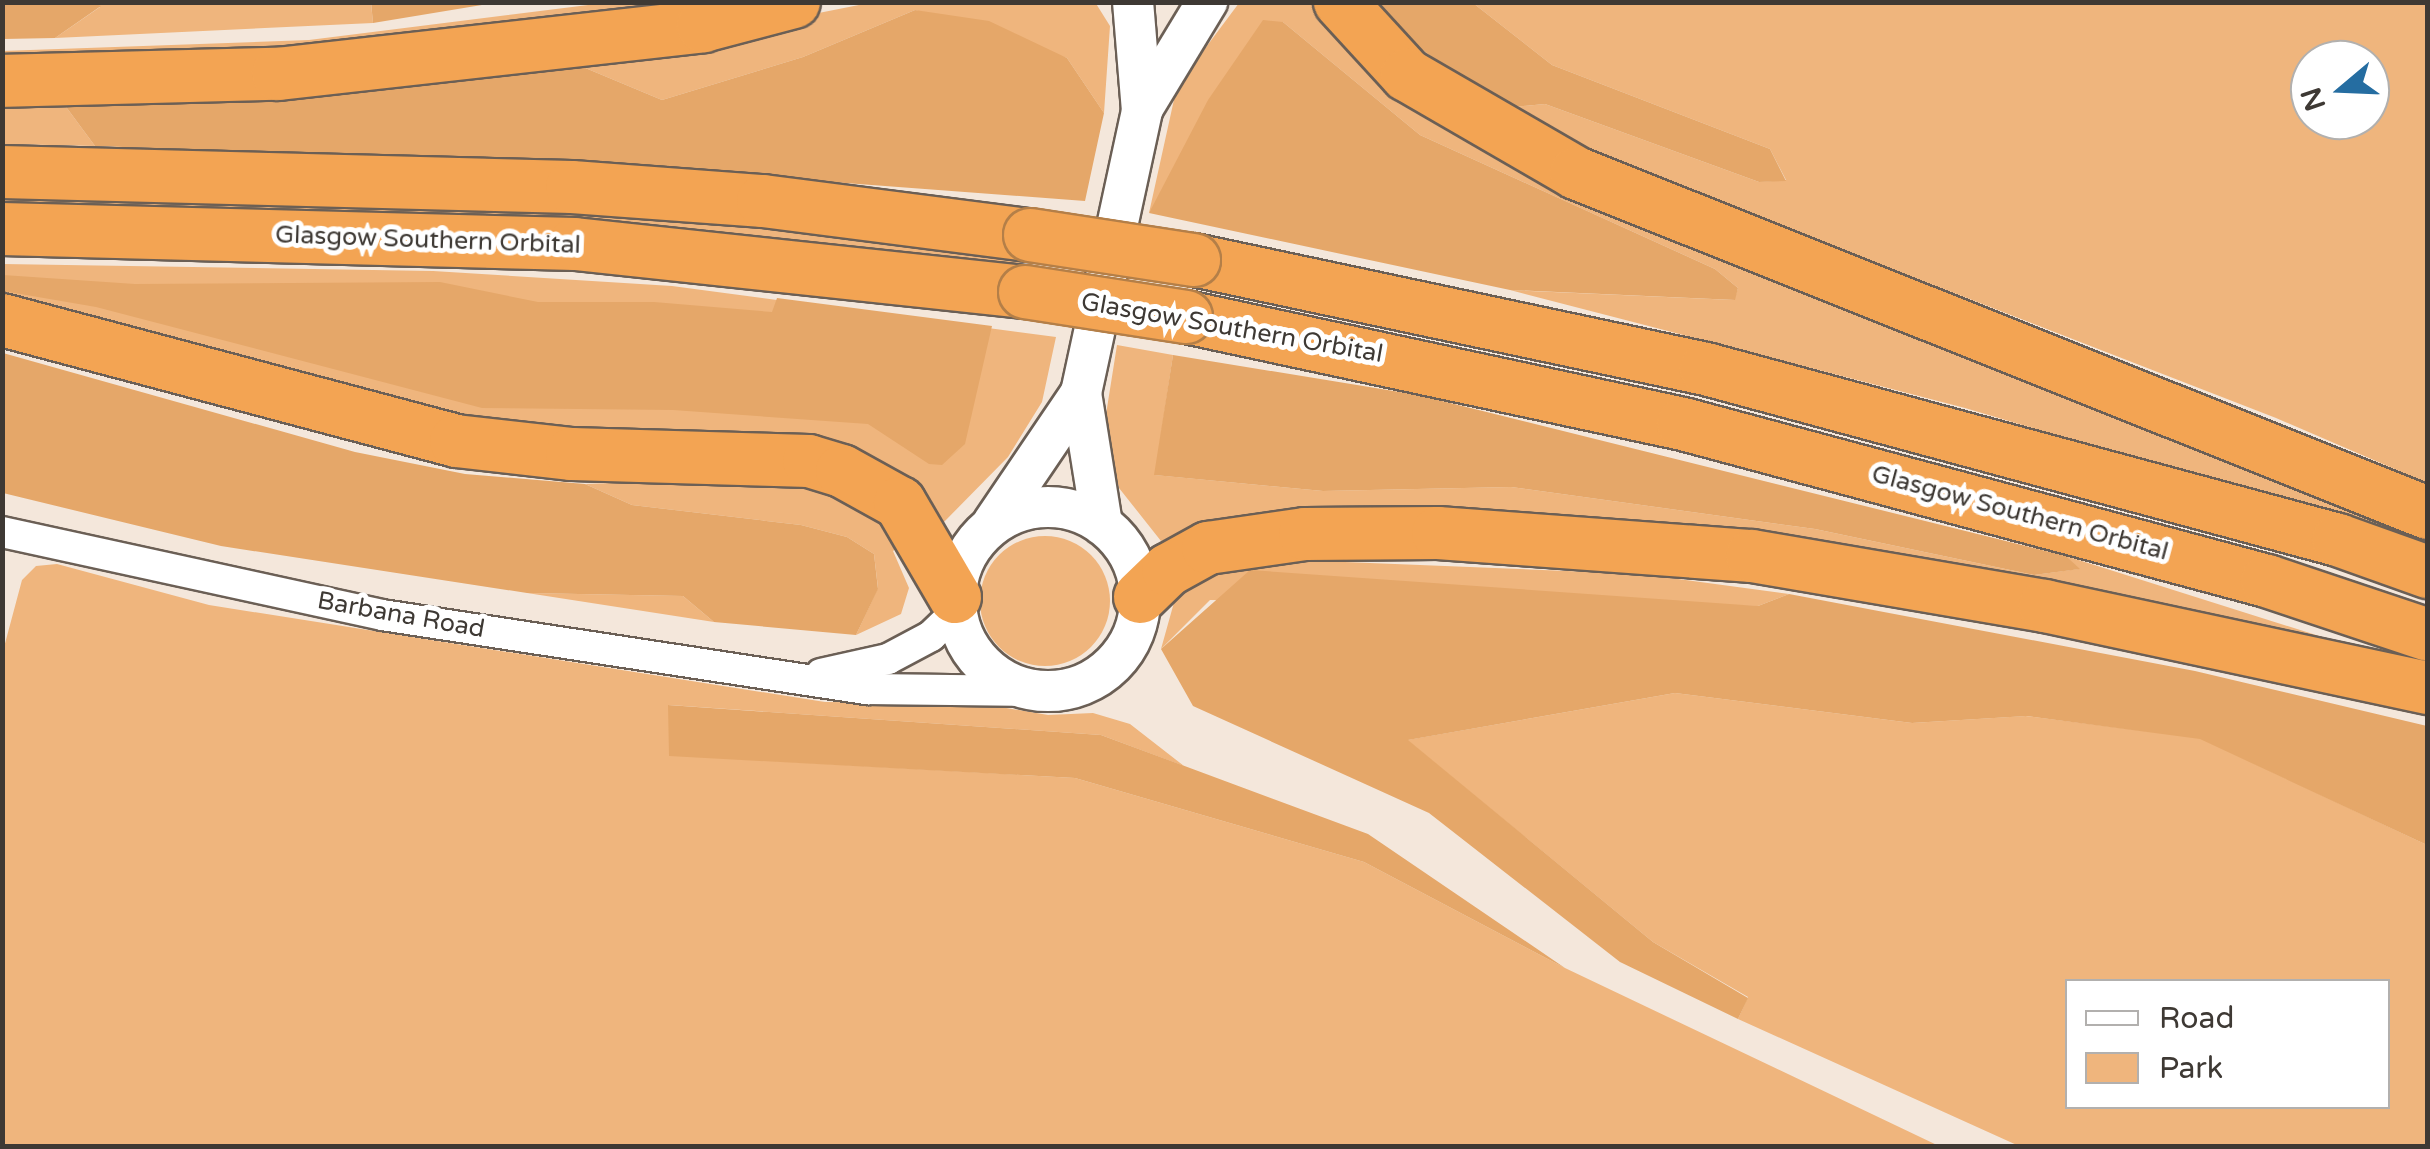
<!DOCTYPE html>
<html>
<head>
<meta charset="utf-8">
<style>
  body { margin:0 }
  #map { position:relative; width:2430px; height:1149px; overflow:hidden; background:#f4e7db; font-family:"Varela Round",sans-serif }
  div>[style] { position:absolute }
  .green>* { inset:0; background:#efb57d }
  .round { border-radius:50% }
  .forest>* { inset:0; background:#e5a769 }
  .roads { filter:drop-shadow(2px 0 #6b5f55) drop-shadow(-2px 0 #6b5f55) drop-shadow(0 2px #6b5f55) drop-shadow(0 -2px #6b5f55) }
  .street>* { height:30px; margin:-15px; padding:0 15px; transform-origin:15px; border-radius:15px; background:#fff }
  .secondary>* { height:40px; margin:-20px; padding:0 20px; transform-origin:20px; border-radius:20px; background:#fff }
  .secondary>.ring { margin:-20px; padding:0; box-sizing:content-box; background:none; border:40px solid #fff; border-radius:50% }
  .highway>* { height:52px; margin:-26px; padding:0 26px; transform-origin:26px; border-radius:26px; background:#f3a453 }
  .bridges { filter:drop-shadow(2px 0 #b47f48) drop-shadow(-2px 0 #b47f48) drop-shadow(0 2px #b47f48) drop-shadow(0 -2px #b47f48) }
  .highway-bridge>* { height:52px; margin:-26px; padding:0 26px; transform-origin:26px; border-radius:26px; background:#f3a453 }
  span { translate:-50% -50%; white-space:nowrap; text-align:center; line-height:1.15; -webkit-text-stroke:10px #fff; paint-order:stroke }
  .street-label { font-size:25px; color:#3e3934 }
  .frame { position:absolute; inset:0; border:5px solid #3e3934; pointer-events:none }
  .legend { position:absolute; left:2065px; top:979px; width:325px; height:130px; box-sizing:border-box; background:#fff; border:2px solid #b2b0ae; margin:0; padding:12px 18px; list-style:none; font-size:30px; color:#3e3934 }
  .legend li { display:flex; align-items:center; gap:20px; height:50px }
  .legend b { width:50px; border:2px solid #b2b0ae }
  .north { position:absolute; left:2290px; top:40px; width:100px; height:100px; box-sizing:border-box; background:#fff; border:2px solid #b2b0ae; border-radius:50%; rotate:251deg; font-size:28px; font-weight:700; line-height:40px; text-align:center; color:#3e3934 }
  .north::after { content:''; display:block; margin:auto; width:35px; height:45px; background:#256da1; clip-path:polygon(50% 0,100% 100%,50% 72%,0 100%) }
</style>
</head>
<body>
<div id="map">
  <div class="green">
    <i style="clip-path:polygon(1095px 2px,1110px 26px,1104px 113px,1067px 58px,915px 10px,803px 57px,662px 100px,571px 62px,869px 3px)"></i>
    <i style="clip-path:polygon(89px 3px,371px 3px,373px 23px,55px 38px,100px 7px)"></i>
    <i style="clip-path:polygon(604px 3px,670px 3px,316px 48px,3px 60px,2px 51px,309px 40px)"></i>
    <i style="clip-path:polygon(1239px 3px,1316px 3px,1361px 51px,2427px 529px,2427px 546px,1965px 408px,1510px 290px,1734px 300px,1738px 288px,1715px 269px,1420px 135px,1283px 22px,1149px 213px,1177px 86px)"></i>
    <i style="clip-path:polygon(evenodd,1473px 3px,2427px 3px,2427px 483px,2276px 418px,1647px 174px,1501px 108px,1545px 104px,1759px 182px,1786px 180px,1770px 149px,1552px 65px,1473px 3px,2310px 60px,2370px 60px,2370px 120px,2310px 120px,2310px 60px)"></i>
    <i style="clip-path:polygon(58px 96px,95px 146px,3px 144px,2px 97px)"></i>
    <i style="clip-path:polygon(3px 193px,429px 205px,730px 222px,1023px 252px,1019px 274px,3px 212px)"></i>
    <i style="clip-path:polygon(3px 264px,433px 271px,672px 286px,1056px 337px,1042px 402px,1008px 457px,943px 523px,899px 476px,840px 446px,771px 432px,677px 437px,459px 425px,3px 304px)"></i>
    <i style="clip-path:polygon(1117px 345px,1173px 355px,1155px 475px,1323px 491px,1511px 487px,1815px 529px,2034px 575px,2078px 569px,2066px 556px,2414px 666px,2009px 584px,1205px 525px,1161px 541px,1119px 488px,1104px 427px)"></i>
    <i style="clip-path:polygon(796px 476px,887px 524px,902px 544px,893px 551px,909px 588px,901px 614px,856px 635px,878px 588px,874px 554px,847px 537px,801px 525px,632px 505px,585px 484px)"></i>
    <i class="round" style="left:980px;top:536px;width:130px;height:130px"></i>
    <i style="clip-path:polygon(1269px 559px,1641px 574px,1789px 594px,1758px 606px,1210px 600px,1161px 649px,1180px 581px)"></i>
    <i style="clip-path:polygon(57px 564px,209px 605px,825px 702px,977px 703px,1048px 715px,1093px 713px,1130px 724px,1184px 766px,1101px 735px,669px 705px,669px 755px,1075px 778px,1364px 862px,1565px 968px,1939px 1146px,3px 1146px,3px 651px,22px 580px,36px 566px)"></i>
    <i style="clip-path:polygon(527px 593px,683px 596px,714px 622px)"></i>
    <i style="clip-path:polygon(evenodd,1675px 693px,1912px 723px,2026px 716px,2200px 738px,2427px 845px,2427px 1146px,2019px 1146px,1738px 1019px,1748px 997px,1653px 942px,1407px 740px,1675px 693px,2068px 982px,2388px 982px,2388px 1106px,2068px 1106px,2068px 982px)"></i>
  </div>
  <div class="forest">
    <i style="clip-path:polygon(89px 2px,101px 6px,55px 38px,3px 39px,3px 3px)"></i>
    <i style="clip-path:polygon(371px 2px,494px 2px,494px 3px,373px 23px)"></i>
    <i style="clip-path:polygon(1376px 3px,1473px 3px,1552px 65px,1770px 149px,1786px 181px,1759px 182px,1545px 104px,1501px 108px,1394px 29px)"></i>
    <i style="clip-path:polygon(915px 10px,989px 21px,1067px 58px,1104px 113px,1085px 201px,590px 164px,95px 146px,58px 96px,571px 62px,662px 100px,803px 57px)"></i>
    <i style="clip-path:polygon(1263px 20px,1283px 22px,1420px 135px,1715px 269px,1738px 288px,1735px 300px,1510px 290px,1149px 213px,1208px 100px)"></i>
    <i style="clip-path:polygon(3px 275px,135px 284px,440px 282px,538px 302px,654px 302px,772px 312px,777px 298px,992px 326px,965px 444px,942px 465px,929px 464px,868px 424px,673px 410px,482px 408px,96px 307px,3px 291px)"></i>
    <i style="clip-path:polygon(3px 353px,355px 452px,465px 474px,585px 484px,632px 505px,801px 525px,847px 537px,874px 554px,878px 589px,856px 635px,714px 622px,683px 596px,527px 593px,221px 546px,3px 493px)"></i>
    <i style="clip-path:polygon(1173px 355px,1418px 395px,2066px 556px,2080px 569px,2034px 575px,1815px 529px,1511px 487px,1323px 491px,1154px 475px)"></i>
    <i style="clip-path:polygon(1250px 570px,1758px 606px,1789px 594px,2195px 671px,2427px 726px,2427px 845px,2200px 739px,2027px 716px,1912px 723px,1675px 693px,1408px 740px,1653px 942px,1748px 998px,1738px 1019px,1620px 962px,1429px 813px,1193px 706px,1161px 649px)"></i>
    <i style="clip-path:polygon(668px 705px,1101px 735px,1368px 834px,1565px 968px,1364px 862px,1075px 778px,669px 756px)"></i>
  </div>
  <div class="roads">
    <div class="street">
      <i style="left:2px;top:532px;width:389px;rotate:12.3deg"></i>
      <i style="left:382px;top:615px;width:491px;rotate:8.7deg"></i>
      <i style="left:867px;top:689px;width:168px;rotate:0.7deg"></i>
      <i style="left:821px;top:674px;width:69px;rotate:-12.6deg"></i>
      <i style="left:888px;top:659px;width:49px;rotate:-28.1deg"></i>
      <i style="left:931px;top:636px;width:35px;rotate:-44deg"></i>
    </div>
    <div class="secondary">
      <i style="left:1144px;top:106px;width:122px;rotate:-58.8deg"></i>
      <i style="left:1081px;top:393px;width:133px;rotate:80.9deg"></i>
      <i class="ring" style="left:956px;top:507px;width:144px;height:144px"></i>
      <i style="left:993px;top:523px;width:157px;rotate:-55.9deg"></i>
      <i style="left:1081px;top:393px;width:289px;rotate:-77.8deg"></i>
      <i style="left:1142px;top:111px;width:109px;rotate:-94.7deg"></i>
    </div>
    <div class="highway">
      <i style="left:1340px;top:2px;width:99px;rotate:47.5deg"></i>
      <i style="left:1407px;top:75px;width:195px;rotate:30.1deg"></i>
      <i style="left:1576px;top:173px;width:917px;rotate:21.76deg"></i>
      <i style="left:2px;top:81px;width:276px;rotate:-1.5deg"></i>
      <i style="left:278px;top:74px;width:428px;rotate:-6.4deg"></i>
      <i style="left:703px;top:26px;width:94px;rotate:-14.8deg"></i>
      <i style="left:2px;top:172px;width:570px;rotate:1.51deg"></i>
      <i style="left:572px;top:187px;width:192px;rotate:4.2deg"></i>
      <i style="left:763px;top:201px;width:269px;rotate:7.3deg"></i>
      <i style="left:2px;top:229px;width:573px;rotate:1.5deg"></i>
      <i style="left:575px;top:244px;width:453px;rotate:6.1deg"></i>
      <i style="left:1194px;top:260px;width:523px;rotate:12.02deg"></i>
      <i style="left:1706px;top:369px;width:655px;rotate:15.14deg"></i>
      <i style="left:2338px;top:540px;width:96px;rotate:19.6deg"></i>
      <i style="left:1186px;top:317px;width:508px;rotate:12.15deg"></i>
      <i style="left:1683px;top:424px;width:605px;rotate:15.05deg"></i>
      <i style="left:2267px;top:581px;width:170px;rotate:18.5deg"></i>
      <i style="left:2px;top:320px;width:470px;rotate:14.9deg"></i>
      <i style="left:456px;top:441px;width:117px;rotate:6.4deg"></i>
      <i style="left:572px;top:454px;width:237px;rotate:1.7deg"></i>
      <i style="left:809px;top:461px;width:34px;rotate:17deg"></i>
      <i style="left:842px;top:471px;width:66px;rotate:28.9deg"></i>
      <i style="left:900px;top:503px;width:109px;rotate:59.7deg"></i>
      <i style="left:1140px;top:597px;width:39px;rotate:-44deg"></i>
      <i style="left:1168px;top:570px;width:46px;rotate:-28.8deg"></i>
      <i style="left:1208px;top:548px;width:98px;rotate:-8.2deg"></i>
      <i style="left:1305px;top:534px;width:133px;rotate:-0.4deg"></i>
      <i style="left:1438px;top:533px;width:315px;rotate:4.2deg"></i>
      <i style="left:1752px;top:556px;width:297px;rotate:9.7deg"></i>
      <i style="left:2045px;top:606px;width:392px;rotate:12.1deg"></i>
    </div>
  </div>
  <div class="bridges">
    <div class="highway-bridge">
      <i style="left:1030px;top:235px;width:166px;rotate:8.7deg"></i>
      <i style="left:1025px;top:292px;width:163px;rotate:8.8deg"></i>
    </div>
  </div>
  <div class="street-label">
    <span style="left:428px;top:240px;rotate:2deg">Glasgow Southern Orbital</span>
    <span style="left:1232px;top:328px;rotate:10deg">Glasgow Southern Orbital</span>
    <span style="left:2020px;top:513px;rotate:15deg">Glasgow Southern Orbital</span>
    <span style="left:401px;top:615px;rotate:10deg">Barbana Road</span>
  </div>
  <div class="frame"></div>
  <ul class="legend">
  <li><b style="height:12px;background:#fff"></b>Road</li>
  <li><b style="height:28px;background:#efb57d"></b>Park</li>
  </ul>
  <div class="north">N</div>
</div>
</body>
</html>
